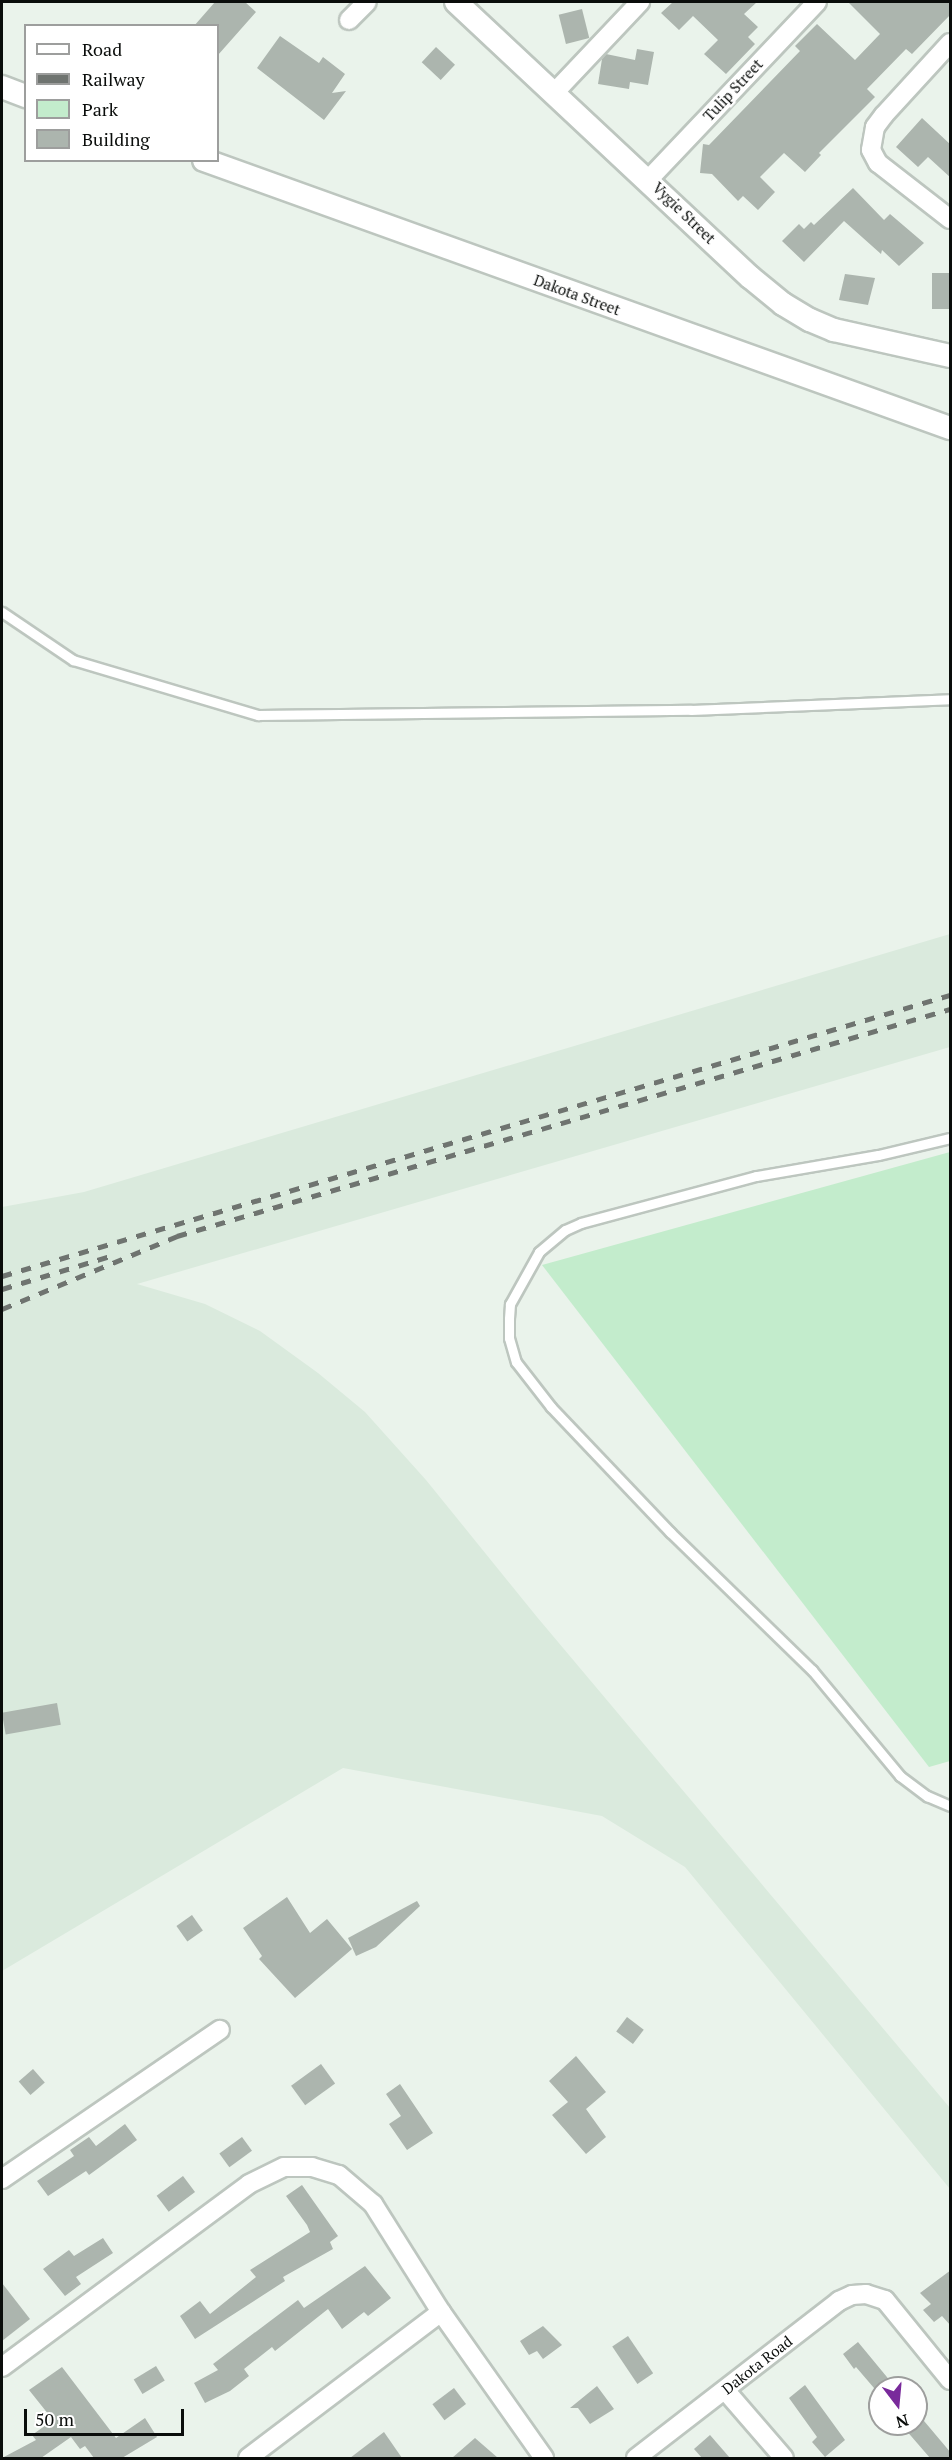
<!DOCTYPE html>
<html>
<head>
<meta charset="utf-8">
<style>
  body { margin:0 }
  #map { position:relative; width:952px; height:2460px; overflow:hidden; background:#eaf3eb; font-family:"PT Serif",serif }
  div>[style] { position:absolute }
  .built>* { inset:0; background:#daeadd }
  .green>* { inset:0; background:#c3eccc }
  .building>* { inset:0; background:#acb5ae; transform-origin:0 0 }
  .roads { filter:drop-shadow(2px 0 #bdc6bf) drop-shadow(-2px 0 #bdc6bf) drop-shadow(0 2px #bdc6bf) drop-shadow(0 -2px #bdc6bf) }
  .service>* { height:9px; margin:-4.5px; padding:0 4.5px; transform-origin:4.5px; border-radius:4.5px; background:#fff }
  .minor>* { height:18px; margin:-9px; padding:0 9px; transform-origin:9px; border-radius:9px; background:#fff }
  .tertiary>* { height:22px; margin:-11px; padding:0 11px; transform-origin:11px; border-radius:11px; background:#fff }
  .rail>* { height:4.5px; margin-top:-2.25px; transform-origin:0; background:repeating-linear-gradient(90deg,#6f7470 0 10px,transparent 0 20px) }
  span { translate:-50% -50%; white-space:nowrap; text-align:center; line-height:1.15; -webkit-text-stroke:4.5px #fff; paint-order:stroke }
  .street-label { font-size:15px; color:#0a0d0b }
  .frame { position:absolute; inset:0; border:3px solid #0a0d0b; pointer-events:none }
  .legend { position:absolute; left:24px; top:24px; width:195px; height:138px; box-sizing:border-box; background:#fff; border:2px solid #9d9e9d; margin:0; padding:8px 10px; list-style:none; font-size:18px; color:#0a0d0b }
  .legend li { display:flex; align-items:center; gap:12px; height:30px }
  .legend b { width:30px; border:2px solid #9d9e9d }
  .north { position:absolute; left:868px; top:2376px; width:60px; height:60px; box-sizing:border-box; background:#fff; border:2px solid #9d9e9d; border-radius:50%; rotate:164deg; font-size:16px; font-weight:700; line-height:24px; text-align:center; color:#0a0d0b }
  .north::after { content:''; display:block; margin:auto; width:21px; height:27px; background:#792a9b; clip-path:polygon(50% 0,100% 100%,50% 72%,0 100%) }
  .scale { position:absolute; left:24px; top:2409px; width:160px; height:27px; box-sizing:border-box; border:3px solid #0a0d0b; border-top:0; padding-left:8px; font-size:18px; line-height:21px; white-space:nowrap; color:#0a0d0b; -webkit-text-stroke:4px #fff; paint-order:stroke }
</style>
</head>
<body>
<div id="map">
  <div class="built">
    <i style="clip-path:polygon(950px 934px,950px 1047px,137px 1284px,205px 1304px,260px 1331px,318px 1373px,365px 1412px,426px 1480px,537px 1617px,950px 2108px,950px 2189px,685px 1867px,602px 1816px,343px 1768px,2px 1971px,2px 1207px,84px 1192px)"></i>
  </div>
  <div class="green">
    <i style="clip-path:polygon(950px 1152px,950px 1761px,929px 1767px,542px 1265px)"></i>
  </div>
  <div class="building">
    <i style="clip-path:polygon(215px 2px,245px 2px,256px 12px,218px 55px,218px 26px,194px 26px)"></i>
    <i style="clip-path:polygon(673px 2px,757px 2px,744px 14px,758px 27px,748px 37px,755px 44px,726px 74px,704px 54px,718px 40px,693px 16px,679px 30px,661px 13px)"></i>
    <i style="clip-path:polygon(848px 2px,951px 2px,951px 14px,912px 54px,906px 49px,867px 89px,875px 97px,819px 153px,821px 155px,805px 172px,784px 153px,760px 177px,775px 192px,758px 210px,743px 196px,738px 201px,712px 174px,700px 173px,703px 144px,709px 145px,800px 51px,795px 46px,817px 24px,855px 60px,880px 34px)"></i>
    <i style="left:582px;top:9px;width:30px;height:24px;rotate:76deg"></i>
    <i style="clip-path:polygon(280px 36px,319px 63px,323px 57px,345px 74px,332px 93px,346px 91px,324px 120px,257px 68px)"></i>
    <i style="left:436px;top:47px;width:26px;height:21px;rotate:43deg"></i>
    <i style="clip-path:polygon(637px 49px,654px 52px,648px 85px,630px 82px,629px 89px,598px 84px,602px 59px,606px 54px,635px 60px)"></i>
    <i style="clip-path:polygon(922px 118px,951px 145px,951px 178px,928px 157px,918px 167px,896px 147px)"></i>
    <i style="clip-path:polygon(853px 188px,884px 220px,890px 214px,924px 243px,899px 266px,882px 250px,881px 254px,844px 221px,804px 262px,782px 241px,799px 224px,804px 229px,811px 222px,814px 225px)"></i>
    <i style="left:951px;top:273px;width:36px;height:19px;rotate:90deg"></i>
    <i style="clip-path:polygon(845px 274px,875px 278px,868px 305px,839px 300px)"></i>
    <i style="left:57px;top:1703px;width:22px;height:56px;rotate:80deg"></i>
    <i style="clip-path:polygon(287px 1897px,310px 1933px,327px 1919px,352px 1949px,295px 1998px,259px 1959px,262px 1956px,243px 1928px)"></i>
    <i style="clip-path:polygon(417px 1901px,420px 1906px,376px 1947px,356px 1956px,348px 1938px)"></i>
    <i style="left:192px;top:1915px;width:19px;height:19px;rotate:55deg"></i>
    <i style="left:627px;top:2017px;width:21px;height:18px;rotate:37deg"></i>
    <i style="clip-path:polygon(576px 2056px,606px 2092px,586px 2109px,606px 2137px,586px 2154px,552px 2115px,568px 2102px,549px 2081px)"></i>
    <i style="left:321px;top:2064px;width:24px;height:37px;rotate:54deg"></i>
    <i style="left:33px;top:2069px;width:18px;height:19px;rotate:49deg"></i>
    <i style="clip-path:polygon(400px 2084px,433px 2133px,407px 2150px,389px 2124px,401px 2116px,386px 2094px)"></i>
    <i style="clip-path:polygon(125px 2124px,137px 2140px,89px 2175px,86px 2171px,48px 2196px,37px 2181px,74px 2156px,70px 2150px,89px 2137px,96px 2146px)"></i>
    <i style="left:242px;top:2137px;width:17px;height:28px;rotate:54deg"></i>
    <i style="left:183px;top:2176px;width:20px;height:33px;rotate:53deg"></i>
    <i style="clip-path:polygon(302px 2185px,338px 2236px,330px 2242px,333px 2249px,283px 2277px,285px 2281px,195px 2339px,180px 2316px,200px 2301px,210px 2314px,256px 2277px,250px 2270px,310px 2232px,307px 2225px,286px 2196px)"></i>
    <i style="clip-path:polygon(103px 2238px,113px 2253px,76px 2277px,81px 2284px,65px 2296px,43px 2269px,69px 2250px,74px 2256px)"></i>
    <i style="clip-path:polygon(365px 2266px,391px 2298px,368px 2316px,364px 2312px,342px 2329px,328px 2309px,275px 2351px,272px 2347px,244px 2369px,249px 2376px,230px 2391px,205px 2403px,194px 2383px,218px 2370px,213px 2364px,298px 2300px,304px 2308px)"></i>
    <i style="clip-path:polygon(951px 2270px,951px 2326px,942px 2316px,934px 2322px,923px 2310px,931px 2304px,920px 2293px)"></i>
    <i style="clip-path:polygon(2px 2283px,30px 2319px,2px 2341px)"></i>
    <i style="clip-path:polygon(543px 2326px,562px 2345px,543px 2359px,537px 2351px,529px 2355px,520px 2341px)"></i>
    <i style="left:628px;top:2336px;width:45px;height:19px;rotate:56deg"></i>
    <i style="clip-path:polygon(858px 2342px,896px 2388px,874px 2388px,856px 2367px,854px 2369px,843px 2354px)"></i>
    <i style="left:156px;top:2366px;width:17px;height:26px;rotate:59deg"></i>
    <i style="clip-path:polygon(62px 2367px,116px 2438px,145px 2418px,157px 2437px,122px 2458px,94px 2458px,85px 2446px,80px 2449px,71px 2437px,41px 2458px,2px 2458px,36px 2440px,32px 2435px,53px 2420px,29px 2390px)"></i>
    <i style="clip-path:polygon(805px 2385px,845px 2440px,825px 2457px,812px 2442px,817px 2437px,789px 2398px)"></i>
    <i style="clip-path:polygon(597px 2386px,614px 2409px,590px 2424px,578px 2408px,570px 2408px)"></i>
    <i style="left:454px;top:2388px;width:20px;height:27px;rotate:53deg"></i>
    <i style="clip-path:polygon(919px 2415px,951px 2453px,951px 2458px,930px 2458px,905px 2429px,910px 2424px,916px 2424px)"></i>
    <i style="clip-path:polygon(384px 2432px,402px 2458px,350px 2458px)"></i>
    <i style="clip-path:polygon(710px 2435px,730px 2458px,702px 2458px,694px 2449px)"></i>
    <i style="clip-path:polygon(475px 2438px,498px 2458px,452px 2458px)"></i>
  </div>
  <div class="roads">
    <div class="service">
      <i style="left:2px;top:612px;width:86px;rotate:34.1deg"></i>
      <i style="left:73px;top:660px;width:193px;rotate:16.6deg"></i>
      <i style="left:258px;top:715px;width:433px;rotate:-0.7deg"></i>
      <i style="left:691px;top:710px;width:259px;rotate:-2.4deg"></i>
      <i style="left:950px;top:1138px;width:74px;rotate:166.7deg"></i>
      <i style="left:878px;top:1155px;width:124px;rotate:170.2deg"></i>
      <i style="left:756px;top:1176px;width:181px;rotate:165deg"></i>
      <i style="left:581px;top:1223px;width:17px;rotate:156deg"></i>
      <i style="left:565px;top:1230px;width:34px;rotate:140deg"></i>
      <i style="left:539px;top:1252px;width:60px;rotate:119.1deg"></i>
      <i style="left:510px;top:1304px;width:15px;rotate:94deg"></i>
      <i style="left:509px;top:1319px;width:19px;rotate:90deg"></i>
      <i style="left:509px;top:1338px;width:25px;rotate:74deg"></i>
      <i style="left:516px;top:1362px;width:57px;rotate:52.1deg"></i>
      <i style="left:551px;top:1407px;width:173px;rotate:46.4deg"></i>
      <i style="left:670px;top:1532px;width:198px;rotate:44.2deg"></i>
      <i style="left:812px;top:1670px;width:138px;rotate:50.3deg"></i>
      <i style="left:900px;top:1776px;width:34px;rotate:37deg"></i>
      <i style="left:927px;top:1796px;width:25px;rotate:23deg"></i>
    </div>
    <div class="minor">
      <i style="left:349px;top:20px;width:25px;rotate:-45deg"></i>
      <i style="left:950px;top:43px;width:98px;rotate:132.5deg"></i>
      <i style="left:884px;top:115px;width:15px;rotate:127deg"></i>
      <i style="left:875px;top:127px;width:23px;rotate:100deg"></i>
      <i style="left:871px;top:150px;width:15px;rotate:62deg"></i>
      <i style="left:878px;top:163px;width:91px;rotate:37.9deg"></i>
      <i style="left:555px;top:92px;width:124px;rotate:-46.6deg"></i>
      <i style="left:649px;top:179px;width:244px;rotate:-46.5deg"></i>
      <i style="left:2px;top:2179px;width:264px;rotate:-34.4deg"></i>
      <i style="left:2px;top:2367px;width:307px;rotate:-36.5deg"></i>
      <i style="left:249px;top:2184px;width:39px;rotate:-26deg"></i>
      <i style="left:284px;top:2167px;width:28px"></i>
      <i style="left:312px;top:2167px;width:28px;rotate:17deg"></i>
      <i style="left:339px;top:2175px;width:45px;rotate:40.5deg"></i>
      <i style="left:373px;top:2204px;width:128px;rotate:57.8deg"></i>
      <i style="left:441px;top:2312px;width:179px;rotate:54.8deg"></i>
      <i style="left:725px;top:2390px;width:90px;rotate:49.1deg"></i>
      <i style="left:248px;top:2458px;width:242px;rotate:-37.1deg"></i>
      <i style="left:636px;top:2458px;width:257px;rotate:-37.7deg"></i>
      <i style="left:839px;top:2301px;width:14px;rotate:-25deg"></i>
      <i style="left:852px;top:2295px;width:14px;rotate:-4deg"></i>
      <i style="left:866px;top:2294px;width:20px;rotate:18deg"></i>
      <i style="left:885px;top:2300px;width:103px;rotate:50.9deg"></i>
    </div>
    <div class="tertiary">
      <i style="left:456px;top:2px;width:403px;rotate:43.1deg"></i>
      <i style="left:750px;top:277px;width:43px;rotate:39.3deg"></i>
      <i style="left:783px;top:304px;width:31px;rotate:31deg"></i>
      <i style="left:810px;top:320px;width:26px;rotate:23deg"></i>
      <i style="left:834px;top:330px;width:119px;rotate:12.6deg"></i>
      <i style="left:2px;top:87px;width:26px;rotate:21deg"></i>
      <i style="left:204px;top:160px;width:793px;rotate:19.76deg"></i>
    </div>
  </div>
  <div class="rail">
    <i style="left:2px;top:1276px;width:989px;rotate:-16.51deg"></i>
    <i style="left:2px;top:1289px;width:117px;rotate:-16.9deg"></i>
    <i style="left:2px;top:1309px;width:190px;rotate:-22.6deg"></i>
    <i style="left:177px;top:1236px;width:806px;rotate:-16.37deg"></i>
  </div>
  <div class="street-label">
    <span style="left:733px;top:90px;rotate:-47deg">Tulip Street</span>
    <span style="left:684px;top:213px;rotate:44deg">Vygie Street</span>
    <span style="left:577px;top:295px;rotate:20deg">Dakota Street</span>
    <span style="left:757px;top:2365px;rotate:-38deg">Dakota Road</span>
  </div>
  <div class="frame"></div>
  <ul class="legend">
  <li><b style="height:8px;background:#fff"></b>Road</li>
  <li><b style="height:8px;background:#6f7470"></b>Railway</li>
  <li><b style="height:16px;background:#c3eccc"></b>Park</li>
  <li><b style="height:16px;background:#acb5ae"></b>Building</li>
  </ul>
  <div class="north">N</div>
  <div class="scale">50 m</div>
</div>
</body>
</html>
